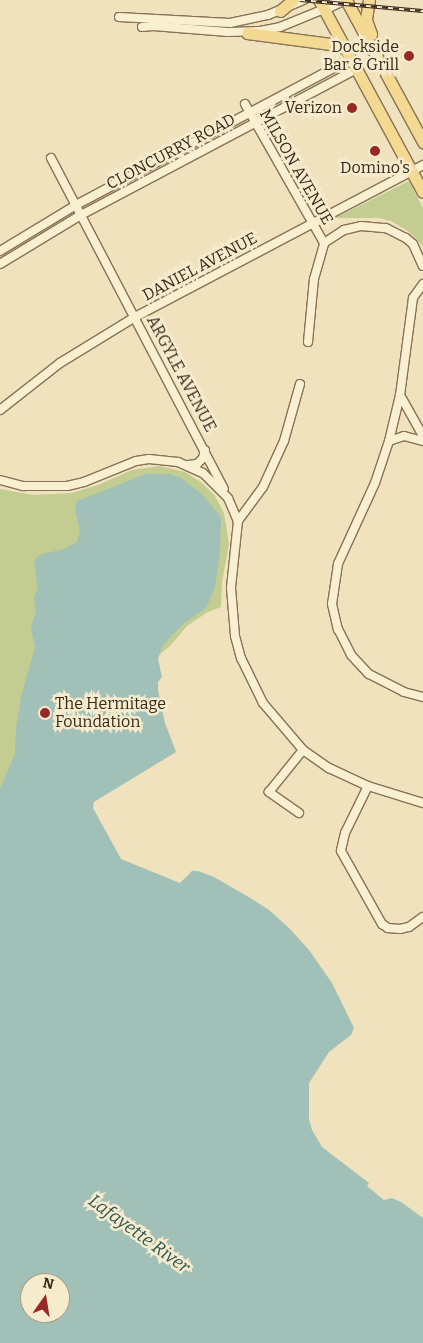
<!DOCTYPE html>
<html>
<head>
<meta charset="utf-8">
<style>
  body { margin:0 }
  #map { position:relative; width:423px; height:1343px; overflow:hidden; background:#efe2bd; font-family:Bitter,serif }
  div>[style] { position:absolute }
  .green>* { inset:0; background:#c3cc91 }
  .water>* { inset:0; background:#a1c0b8 }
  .roads { filter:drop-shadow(1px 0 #877256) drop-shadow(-1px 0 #877256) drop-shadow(0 1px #877256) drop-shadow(0 -1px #877256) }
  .minor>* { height:8px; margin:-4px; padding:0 4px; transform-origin:4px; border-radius:4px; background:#f9efd1 }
  .secondary>* { height:10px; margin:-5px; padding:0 5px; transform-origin:5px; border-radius:5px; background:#f9efd1 }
  .primary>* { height:11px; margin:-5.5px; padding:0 5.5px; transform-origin:5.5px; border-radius:5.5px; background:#f4d993 }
  .rail>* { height:4px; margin-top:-2px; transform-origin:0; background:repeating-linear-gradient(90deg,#f6eccd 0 5.5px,#36291b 0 11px); box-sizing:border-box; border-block:1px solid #36291b }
  .dots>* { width:14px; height:14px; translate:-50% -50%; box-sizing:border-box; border:2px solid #f6eccd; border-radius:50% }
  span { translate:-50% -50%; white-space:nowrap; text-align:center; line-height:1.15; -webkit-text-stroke:5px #f6eccd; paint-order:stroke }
  .poi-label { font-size:16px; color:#36291b }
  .right { translate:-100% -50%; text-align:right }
  .left { translate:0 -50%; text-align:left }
  .street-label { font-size:16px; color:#36291b }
  .water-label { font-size:18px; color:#2a5655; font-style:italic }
  .north { position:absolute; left:20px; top:1273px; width:50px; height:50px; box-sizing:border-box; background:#f6eccd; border:1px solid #a99e86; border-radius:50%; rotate:13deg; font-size:14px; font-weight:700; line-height:20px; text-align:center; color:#36291b }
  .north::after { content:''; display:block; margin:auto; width:18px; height:22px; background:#972825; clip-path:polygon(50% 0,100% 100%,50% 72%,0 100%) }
</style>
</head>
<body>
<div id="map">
  <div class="green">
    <i style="clip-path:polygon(409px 181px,423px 208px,423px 246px,408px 231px,391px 221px,379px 218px,335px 218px)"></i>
    <i style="clip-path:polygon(159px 466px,185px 472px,202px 483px,215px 496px,224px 513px,229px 544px,222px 582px,221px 607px,206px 613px,187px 626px,171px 645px,10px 782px,0 947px,0 489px,33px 495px,72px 493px,98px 485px,132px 470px)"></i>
  </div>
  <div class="water">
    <i style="clip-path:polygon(evenodd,146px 474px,170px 474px,181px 478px,203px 495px,221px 517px,220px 552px,215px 587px,206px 608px,184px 623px,173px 634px,162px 647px,158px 659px,162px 677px,158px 682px,158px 690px,165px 723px,176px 752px,107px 794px,94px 802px,93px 808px,121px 859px,180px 883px,192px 871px,198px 871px,214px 877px,252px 899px,269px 910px,290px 929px,309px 950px,332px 983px,354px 1028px,351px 1035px,329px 1052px,309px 1083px,309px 1119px,312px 1130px,322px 1147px,369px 1183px,367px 1186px,384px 1200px,392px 1198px,401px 1202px,423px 1218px,423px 1343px,0 1343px,0 789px,15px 754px,16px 729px,21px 697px,35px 647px,31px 627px,36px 610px,34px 597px,38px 588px,34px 562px,36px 558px,42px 554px,64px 549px,77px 542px,80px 531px,75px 510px,77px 501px,146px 474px,30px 1283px,60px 1283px,60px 1313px,30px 1313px,30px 1283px)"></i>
  </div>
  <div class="roads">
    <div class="minor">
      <i style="left:119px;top:17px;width:111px;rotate:3.1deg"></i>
      <i style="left:230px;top:23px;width:39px;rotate:-12deg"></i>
      <i style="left:268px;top:15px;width:39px;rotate:-23deg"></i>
      <i style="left:142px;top:27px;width:11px;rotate:-5deg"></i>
      <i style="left:153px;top:26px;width:75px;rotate:4.6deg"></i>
      <i style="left:228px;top:32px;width:32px;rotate:-2deg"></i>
      <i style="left:260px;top:31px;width:20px;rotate:-11deg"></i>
      <i style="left:280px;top:27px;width:48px;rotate:-22.2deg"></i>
      <i style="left:245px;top:104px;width:160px;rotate:60.4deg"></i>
      <i style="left:51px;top:158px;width:373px;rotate:62.4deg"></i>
      <i style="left:0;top:251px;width:89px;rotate:-31.2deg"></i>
      <i style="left:76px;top:205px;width:311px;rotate:-28deg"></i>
      <i style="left:0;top:264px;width:95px;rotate:-31.2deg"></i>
      <i style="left:81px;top:215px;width:312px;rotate:-27.9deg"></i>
      <i style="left:423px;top:284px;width:17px;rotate:126deg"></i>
      <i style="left:413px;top:298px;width:98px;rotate:97.6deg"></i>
      <i style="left:400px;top:395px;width:47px;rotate:103.4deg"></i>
      <i style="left:389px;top:441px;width:44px;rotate:108.4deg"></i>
      <i style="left:375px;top:483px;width:89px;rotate:114.6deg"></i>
      <i style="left:338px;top:564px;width:40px;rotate:98.5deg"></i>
      <i style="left:332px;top:604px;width:26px;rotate:77deg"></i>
      <i style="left:338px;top:629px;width:29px;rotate:63deg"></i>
      <i style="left:351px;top:655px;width:26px;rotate:47deg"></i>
      <i style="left:369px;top:674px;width:39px;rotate:27deg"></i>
      <i style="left:404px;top:692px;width:20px;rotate:15deg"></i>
      <i style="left:308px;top:342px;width:63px;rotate:-84.6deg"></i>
      <i style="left:314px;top:279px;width:37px;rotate:-74deg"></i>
      <i style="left:324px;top:243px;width:24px;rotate:-33deg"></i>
      <i style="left:344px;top:230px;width:17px;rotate:-13deg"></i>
      <i style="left:361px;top:226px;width:25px;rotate:5deg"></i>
      <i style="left:386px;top:228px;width:22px;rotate:27deg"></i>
      <i style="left:406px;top:238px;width:9px;rotate:41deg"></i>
      <i style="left:413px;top:244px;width:24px;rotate:66deg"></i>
      <i style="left:400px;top:395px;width:47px;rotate:60.7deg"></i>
      <i style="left:0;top:410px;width:76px;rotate:-38.1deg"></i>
      <i style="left:60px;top:363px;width:88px;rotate:-31.5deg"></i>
      <i style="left:135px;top:317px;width:326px;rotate:-27.8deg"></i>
      <i style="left:389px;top:441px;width:16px;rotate:-18deg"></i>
      <i style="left:404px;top:436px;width:20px;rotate:15deg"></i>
      <i style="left:188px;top:465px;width:9px;rotate:-6deg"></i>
      <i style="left:197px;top:464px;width:8px;rotate:-45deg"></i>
      <i style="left:203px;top:458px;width:8px;rotate:-76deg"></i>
      <i style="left:0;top:480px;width:24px;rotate:15deg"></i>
      <i style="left:23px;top:486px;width:44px"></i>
      <i style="left:67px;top:486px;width:17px;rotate:-13deg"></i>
      <i style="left:84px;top:482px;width:56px;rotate:-22deg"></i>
      <i style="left:136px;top:461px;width:13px;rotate:-9deg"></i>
      <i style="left:149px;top:459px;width:29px;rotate:6deg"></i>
      <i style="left:178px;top:462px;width:27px;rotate:24deg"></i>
      <i style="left:203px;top:473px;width:35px;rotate:45deg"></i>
      <i style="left:228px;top:498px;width:25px;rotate:67deg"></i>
      <i style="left:238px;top:521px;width:67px;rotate:96deg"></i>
      <i style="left:231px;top:588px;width:48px;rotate:85.2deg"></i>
      <i style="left:235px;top:636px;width:23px;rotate:75deg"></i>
      <i style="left:241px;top:658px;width:50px;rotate:63.9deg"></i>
      <i style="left:263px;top:703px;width:62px;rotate:49.6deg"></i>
      <i style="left:303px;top:750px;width:32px;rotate:35deg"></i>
      <i style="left:329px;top:768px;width:43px;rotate:24.8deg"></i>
      <i style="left:368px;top:786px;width:58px;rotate:17.2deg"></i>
      <i style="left:238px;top:521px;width:42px;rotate:-53.7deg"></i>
      <i style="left:263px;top:487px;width:51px;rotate:-65.5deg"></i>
      <i style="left:284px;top:441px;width:59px;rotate:-74.3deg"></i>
      <i style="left:368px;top:786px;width:52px;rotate:116.1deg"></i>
      <i style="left:345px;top:833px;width:18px;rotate:103deg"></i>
      <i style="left:341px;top:851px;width:84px;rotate:60.7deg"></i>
      <i style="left:382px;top:924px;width:7px;rotate:34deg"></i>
      <i style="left:388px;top:928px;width:12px;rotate:5deg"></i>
      <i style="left:400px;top:929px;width:9px;rotate:-13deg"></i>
      <i style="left:409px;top:927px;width:17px;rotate:-36deg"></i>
      <i style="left:299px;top:813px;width:37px;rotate:-145deg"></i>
      <i style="left:269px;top:792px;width:54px;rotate:-51deg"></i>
    </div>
    <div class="secondary">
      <i style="left:324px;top:9px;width:21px;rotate:-25deg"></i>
    </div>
    <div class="primary">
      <i style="left:319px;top:0;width:218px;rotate:61.6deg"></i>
      <i style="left:346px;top:0;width:162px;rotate:61.5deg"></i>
      <i style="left:369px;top:0;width:20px;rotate:99deg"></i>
      <i style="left:366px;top:20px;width:15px;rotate:70deg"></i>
      <i style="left:280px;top:11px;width:17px;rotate:-40deg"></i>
      <i style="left:247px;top:33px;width:92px;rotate:7.5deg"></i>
      <i style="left:338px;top:45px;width:9px;rotate:27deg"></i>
    </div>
  </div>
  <div class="rail">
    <i style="left:300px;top:0;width:123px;rotate:5.1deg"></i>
  </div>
  <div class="dots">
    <i style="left:409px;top:56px;background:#972825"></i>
    <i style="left:352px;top:108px;background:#972825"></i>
    <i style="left:375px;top:151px;background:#972825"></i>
    <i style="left:45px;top:713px;background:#972825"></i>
  </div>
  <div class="poi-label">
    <span class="right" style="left:399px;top:56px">Dockside<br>Bar &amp; Grill</span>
    <span class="right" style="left:342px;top:108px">Verizon</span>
    <span style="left:375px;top:168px">Domino's</span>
    <span class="left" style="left:55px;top:713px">The Hermitage<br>Foundation</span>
  </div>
  <div class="street-label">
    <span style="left:171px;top:152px;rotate:-28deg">CLONCURRY ROAD</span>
    <span style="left:296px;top:167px;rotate:60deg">MILSON AVENUE</span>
    <span style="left:200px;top:267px;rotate:-28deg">DANIEL AVENUE</span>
    <span style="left:181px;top:374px;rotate:62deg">ARGYLE AVENUE</span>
  </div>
  <div class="water-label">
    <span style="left:139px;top:1234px;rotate:36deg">Lafayette River</span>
  </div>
  <div class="north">N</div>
</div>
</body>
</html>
